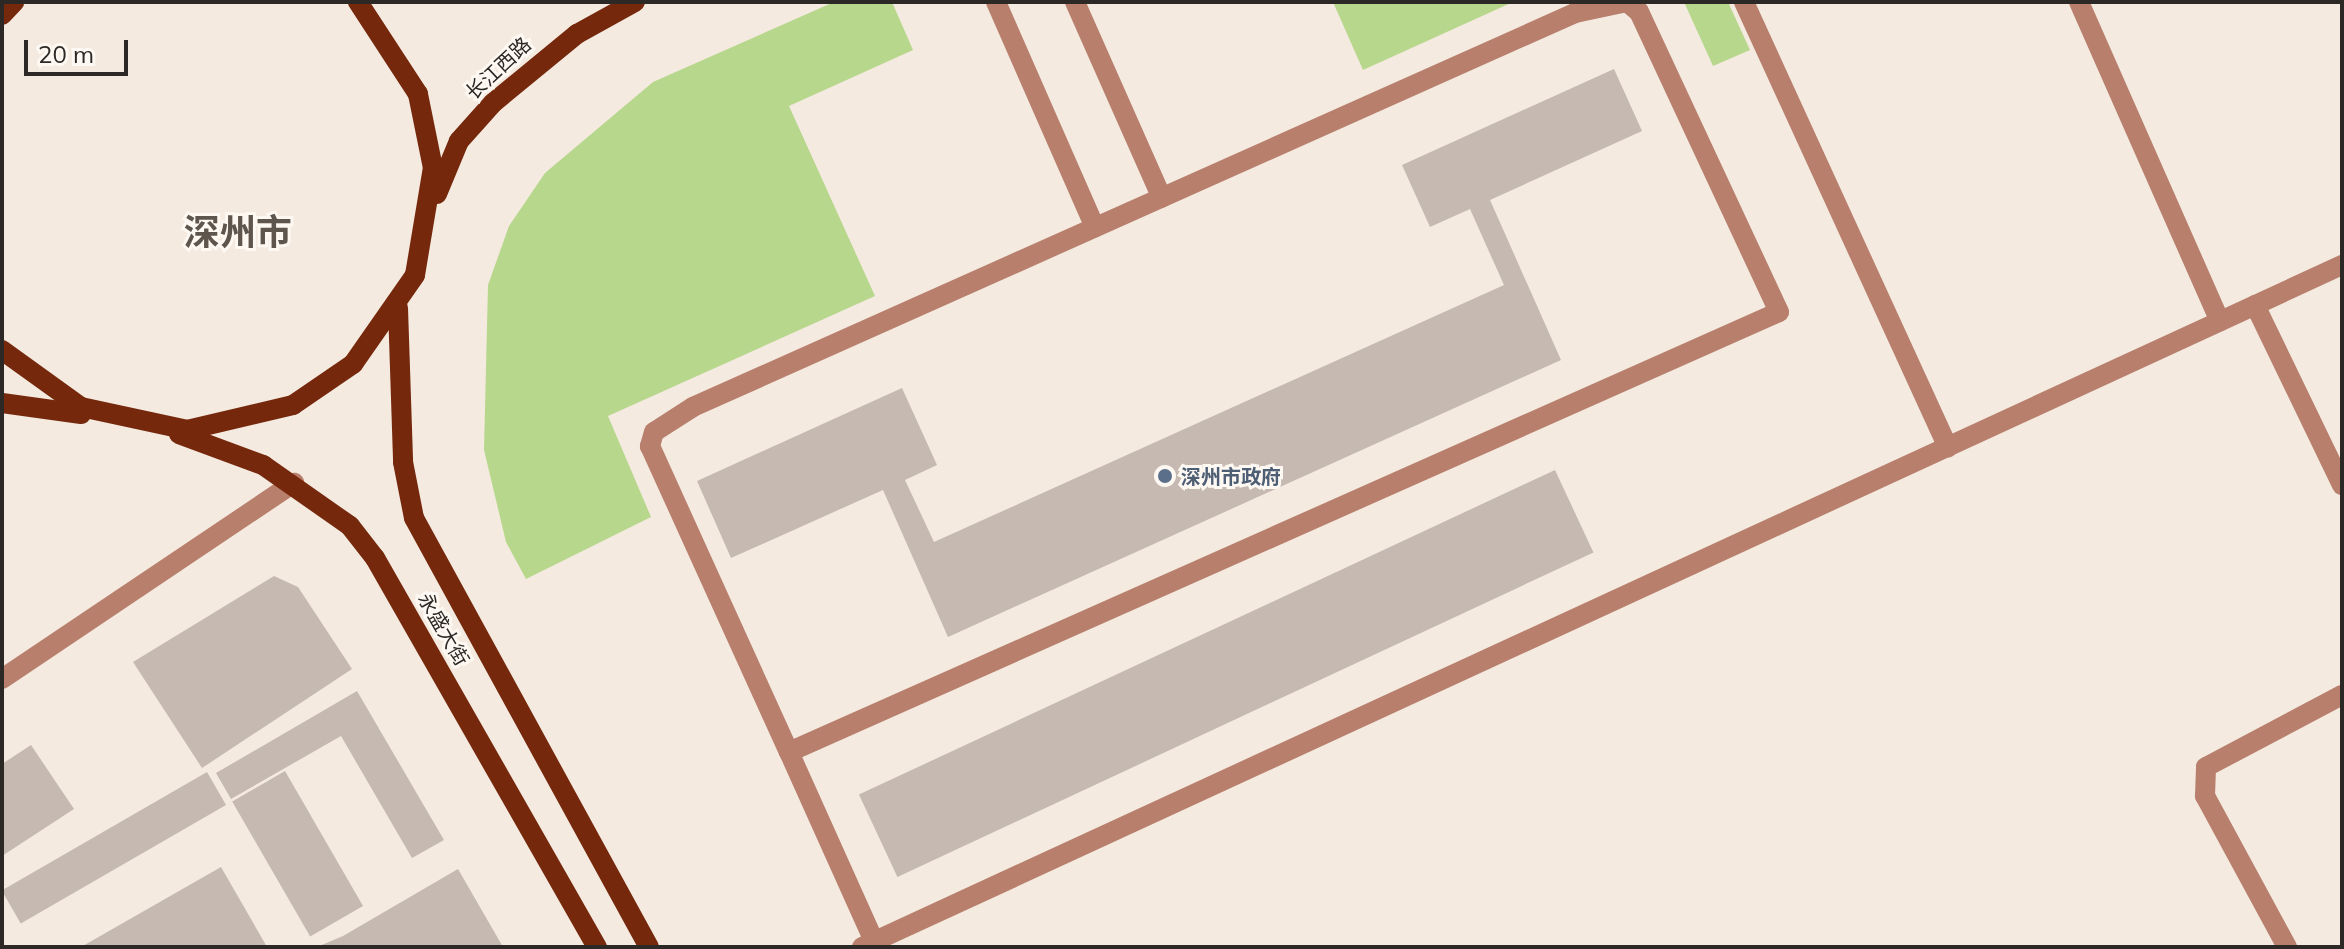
<!DOCTYPE html>
<html>
<head>
<meta charset="utf-8">
<style>
  body { margin:0 }
  #map { position:relative; width:2344px; height:949px; overflow:hidden; background:#f4eae0; font-family:Mulish,"Noto Sans SC",sans-serif }
  div>[style] { position:absolute }
  .green>* { inset:0; background:#b7d78c }
  .building>* { inset:0; background:#c5b9b1; transform-origin:0 0 }
  .minor>* { height:20px; margin:-10px; padding:0 10px; transform-origin:10px; border-radius:10px; background:#b87f6d }
  .major>* { height:20px; margin:-10px; padding:0 10px; transform-origin:10px; border-radius:10px; background:#75280c }
  .dots>* { width:22px; height:22px; translate:-50% -50%; box-sizing:border-box; border:4px solid #fef8f2; border-radius:50% }
  span { translate:-50% -50%; white-space:nowrap; text-align:center; line-height:1.15; -webkit-text-stroke:6px #fef8f2; paint-order:stroke }
  .street-label { font-size:20px; color:#2c2825 }
  .service-label { font-size:20px; color:#4e5e75; font-weight:700 }
  .left { translate:0 -50%; text-align:left }
  .town-label { font-size:36px; color:#5e564d; font-weight:700 }
  .frame { position:absolute; inset:0; border:4px solid #2c2825; pointer-events:none }
  .scale { position:absolute; left:24px; top:40px; width:104px; height:36px; box-sizing:border-box; border:4px solid #2c2825; border-top:0; padding-left:10px; font-size:24px; line-height:28px; white-space:nowrap; color:#2c2825; -webkit-text-stroke:6px #fef8f2; paint-order:stroke }
</style>
</head>
<body>
<div id="map">
  <div class="green">
    <i style="clip-path:polygon(834px 2px,892px 2px,913px 50px,789px 106px,875px 296px,608px 416px,651px 517px,526px 579px,506px 542px,484px 450px,488px 285px,509px 226px,545px 173px,653px 82px)"></i>
    <i style="clip-path:polygon(1333px 2px,1513px 2px,1363px 70px)"></i>
    <i style="clip-path:polygon(1684px 2px,1728px 2px,1750px 50px,1713px 66px)"></i>
  </div>
  <div class="building">
    <i style="clip-path:polygon(1614px 69px,1642px 131px,1490px 200px,1561px 360px,948px 637px,883px 490px,731px 558px,697px 481px,902px 388px,937px 465px,905px 480px,934px 542px,1504px 285px,1470px 209px,1430px 227px,1402px 165px)"></i>
    <i style="left:1555px;top:470px;width:91px;height:768px;rotate:65deg"></i>
    <i style="clip-path:polygon(274px 576px,298px 587px,352px 669px,202px 768px,133px 662px)"></i>
    <i style="clip-path:polygon(357px 691px,444px 840px,412px 858px,341px 736px,231px 799px,216px 773px)"></i>
    <i style="clip-path:polygon(31px 745px,74px 809px,2px 856px,2px 764px)"></i>
    <i style="left:285px;top:771px;width:156px;height:61px;rotate:60deg"></i>
    <i style="left:207px;top:772px;width:38px;height:237px;rotate:60deg"></i>
    <i style="clip-path:polygon(221px 867px,267px 947px,81px 947px)"></i>
    <i style="clip-path:polygon(458px 869px,503px 947px,317px 947px,343px 936px)"></i>
  </div>
  <div class="minor">
    <i style="left:996px;top:2px;width:246px;rotate:66.3deg"></i>
    <i style="left:1075px;top:2px;width:214px;rotate:66.1deg"></i>
    <i style="left:1744px;top:2px;width:490px;rotate:65.4deg"></i>
    <i style="left:2079px;top:2px;width:349px;rotate:66.2deg"></i>
    <i style="left:2255px;top:305px;width:200px;rotate:64.2deg"></i>
    <i style="left:2px;top:679px;width:352px;rotate:-33.9deg"></i>
    <i style="left:789px;top:752px;width:1083px;rotate:-23.96deg"></i>
    <i style="left:1779px;top:312px;width:331px;rotate:-115deg"></i>
    <i style="left:1639px;top:12px;width:16px;rotate:-140deg"></i>
    <i style="left:1627px;top:2px;width:53px;rotate:168.1deg"></i>
    <i style="left:1575px;top:13px;width:966px;rotate:155.93deg"></i>
    <i style="left:693px;top:407px;width:46px;rotate:147.3deg"></i>
    <i style="left:654px;top:432px;width:15px;rotate:106deg"></i>
    <i style="left:650px;top:446px;width:336px;rotate:65.6deg"></i>
    <i style="left:789px;top:752px;width:207px;rotate:65.8deg"></i>
    <i style="left:862px;top:947px;width:1630px;rotate:-24.74deg"></i>
    <i style="left:2287px;top:947px;width:172px;rotate:-118.5deg"></i>
    <i style="left:2205px;top:796px;width:29px;rotate:-88deg"></i>
    <i style="left:2206px;top:767px;width:154px;rotate:-27.9deg"></i>
  </div>
  <div class="major">
    <i style="left:2px;top:15px;width:18px;rotate:-47deg"></i>
    <i style="left:437px;top:194px;width:57px;rotate:-67.5deg"></i>
    <i style="left:459px;top:141px;width:51px;rotate:-48.2deg"></i>
    <i style="left:493px;top:103px;width:109px;rotate:-39.4deg"></i>
    <i style="left:577px;top:34px;width:66px;rotate:-28.9deg"></i>
    <i style="left:398px;top:308px;width:154px;rotate:88.1deg"></i>
    <i style="left:403px;top:462px;width:57px;rotate:78.9deg"></i>
    <i style="left:414px;top:518px;width:489px;rotate:61.3deg"></i>
    <i style="left:2px;top:350px;width:97px;rotate:35.8deg"></i>
    <i style="left:81px;top:407px;width:108px;rotate:12.2deg"></i>
    <i style="left:187px;top:430px;width:109px;rotate:-13.3deg"></i>
    <i style="left:293px;top:405px;width:73px;rotate:-34.3deg"></i>
    <i style="left:353px;top:364px;width:108px;rotate:-55.1deg"></i>
    <i style="left:415px;top:275px;width:109px;rotate:-80.5deg"></i>
    <i style="left:433px;top:168px;width:76px;rotate:-101.5deg"></i>
    <i style="left:418px;top:94px;width:110px;rotate:-123.1deg"></i>
    <i style="left:2px;top:403px;width:80px;rotate:7.9deg"></i>
    <i style="left:179px;top:434px;width:90px;rotate:20.3deg"></i>
    <i style="left:263px;top:465px;width:106px;rotate:35deg"></i>
    <i style="left:350px;top:526px;width:41px;rotate:52deg"></i>
    <i style="left:375px;top:558px;width:448px;rotate:60.3deg"></i>
  </div>
  <div class="dots">
    <i style="left:1165px;top:476px;background:#5c6f8a"></i>
  </div>
  <div class="street-label">
    <span style="left:498px;top:68px;rotate:-43deg">长江西路</span>
    <span style="left:444px;top:629px;rotate:60deg">永盛大街</span>
  </div>
  <div class="service-label">
    <span class="left" style="left:1181px;top:476px">深州市政府</span>
  </div>
  <div class="town-label">
    <span style="left:238px;top:232px">深州市</span>
  </div>
  <div class="frame"></div>
  <div class="scale">20 m</div>
</div>
</body>
</html>
